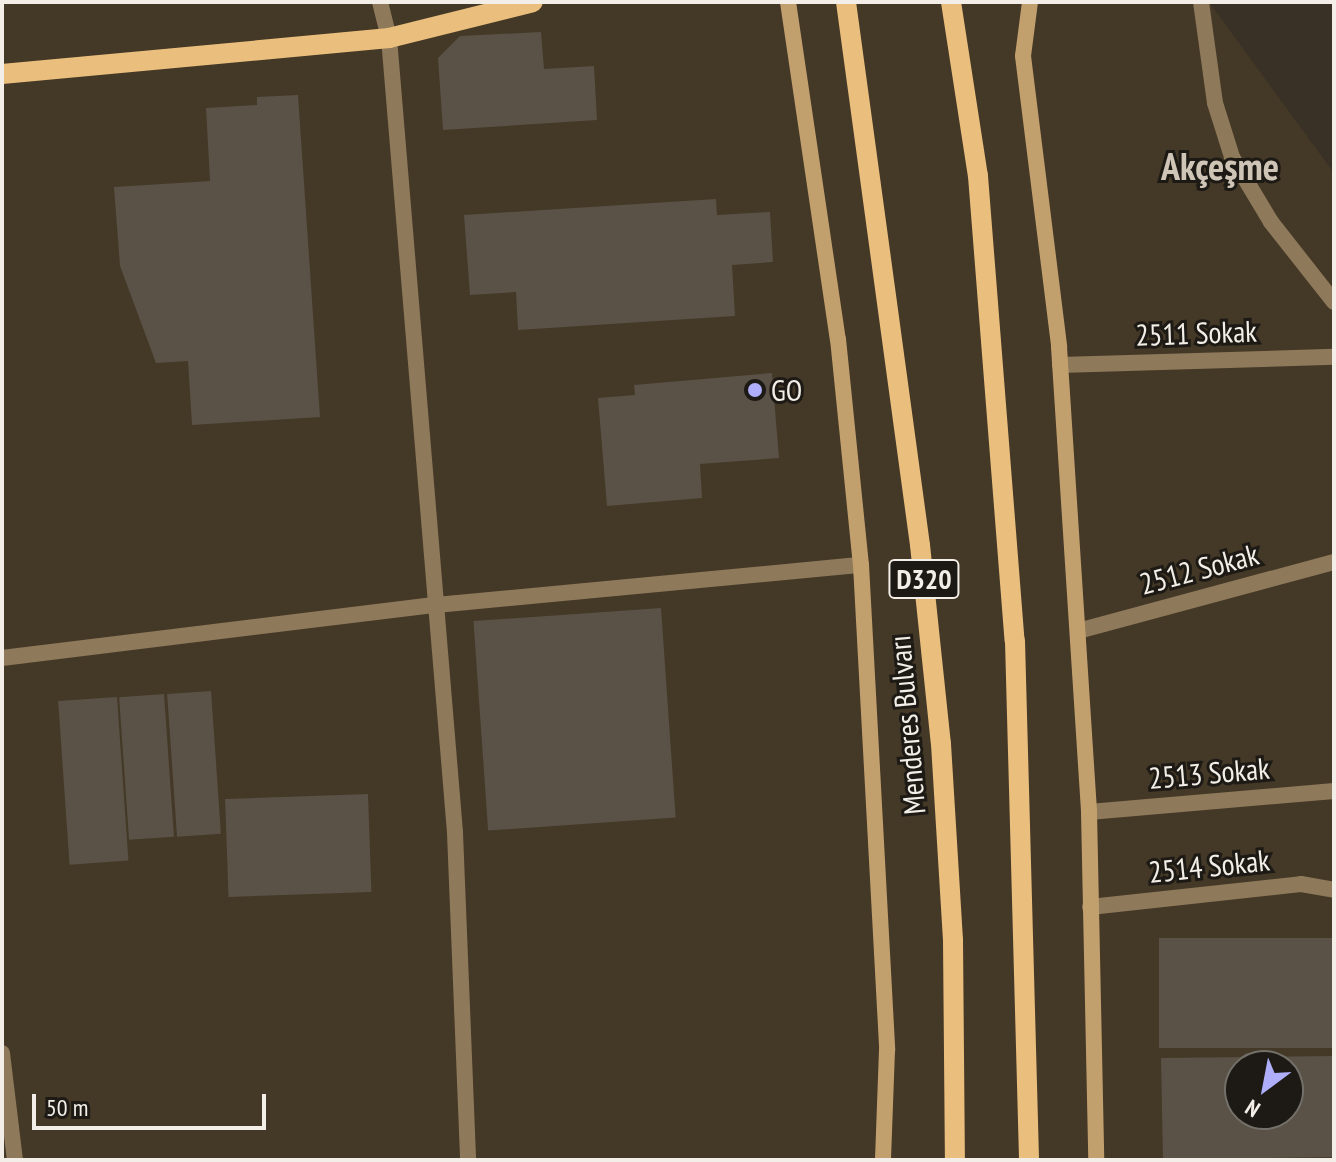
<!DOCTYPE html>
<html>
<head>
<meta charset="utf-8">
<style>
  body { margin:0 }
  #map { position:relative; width:1336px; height:1162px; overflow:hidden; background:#393126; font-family:"PT Sans Narrow",sans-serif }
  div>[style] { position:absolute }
  .built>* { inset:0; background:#443827 }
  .building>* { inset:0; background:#5a5246; transform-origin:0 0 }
  .minor>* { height:16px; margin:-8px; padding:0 8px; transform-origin:8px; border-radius:8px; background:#8e795a }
  .tertiary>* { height:16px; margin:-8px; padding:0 8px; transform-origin:8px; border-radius:8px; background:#8e795a }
  .secondary>* { height:16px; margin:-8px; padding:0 8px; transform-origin:8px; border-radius:8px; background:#c2a06e }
  .primary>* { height:20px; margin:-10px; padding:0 10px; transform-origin:10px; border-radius:10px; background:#eabe7d }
  .dots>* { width:22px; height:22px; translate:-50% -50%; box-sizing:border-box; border:4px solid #1d1a15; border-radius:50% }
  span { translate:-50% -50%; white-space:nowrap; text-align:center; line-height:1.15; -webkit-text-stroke:6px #1d1a15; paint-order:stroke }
  .shield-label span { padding:2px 6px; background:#1d1a15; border:2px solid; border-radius:6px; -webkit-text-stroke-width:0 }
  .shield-label { font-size:28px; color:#f3eee7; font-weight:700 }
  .street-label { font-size:30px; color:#f3eee7 }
  .poi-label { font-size:30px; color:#f3eee7 }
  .left { translate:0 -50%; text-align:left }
  .district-label { font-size:38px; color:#cfc5b7; font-weight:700 }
  .frame { position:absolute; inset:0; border:4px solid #f3eee7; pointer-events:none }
  .north { position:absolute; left:1224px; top:1050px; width:80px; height:80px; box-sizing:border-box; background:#1d1a15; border:2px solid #736f69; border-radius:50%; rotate:212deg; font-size:22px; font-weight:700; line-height:32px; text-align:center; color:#f3eee7 }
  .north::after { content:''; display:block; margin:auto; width:28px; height:36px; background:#aeaefa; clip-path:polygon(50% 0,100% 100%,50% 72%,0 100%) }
  .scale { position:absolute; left:32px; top:1094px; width:234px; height:36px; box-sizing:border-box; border:4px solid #f3eee7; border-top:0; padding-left:10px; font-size:24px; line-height:28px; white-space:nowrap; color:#f3eee7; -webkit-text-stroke:6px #1d1a15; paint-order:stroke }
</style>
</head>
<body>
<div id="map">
  <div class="built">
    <i style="clip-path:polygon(evenodd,2px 2px,1209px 2px,1334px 173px,1334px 1160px,2px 1160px,2px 2px,1240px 1066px,1288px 1066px,1288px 1114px,1240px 1114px,1240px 1066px)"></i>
  </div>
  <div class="building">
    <i style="clip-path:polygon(541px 32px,544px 69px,594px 66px,597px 120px,443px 130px,438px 58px,460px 36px)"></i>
    <i style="clip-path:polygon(298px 95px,320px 417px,192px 425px,188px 361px,156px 363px,120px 266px,114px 187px,210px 181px,206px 108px,257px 105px,257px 97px)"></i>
    <i style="clip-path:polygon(716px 199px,717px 215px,770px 212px,773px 262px,732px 265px,735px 316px,518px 330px,516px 292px,470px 295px,464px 215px)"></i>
    <i style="clip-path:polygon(772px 373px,779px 458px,700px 464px,702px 498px,607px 506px,598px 398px,635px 395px,634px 385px)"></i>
    <i style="left:661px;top:608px;width:210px;height:188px;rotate:86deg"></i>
    <i style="left:211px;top:691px;width:143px;height:44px;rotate:86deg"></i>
    <i style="left:164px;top:694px;width:143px;height:45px;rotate:86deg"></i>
    <i style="left:117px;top:697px;width:164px;height:59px;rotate:86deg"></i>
    <i style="left:368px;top:794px;width:98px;height:143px;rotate:88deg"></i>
    <i style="left:1334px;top:938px;width:110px;height:175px;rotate:90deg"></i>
    <i style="clip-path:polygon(evenodd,1334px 1056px,1334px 1157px,1163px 1160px,1161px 1058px,1334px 1056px,1240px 1066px,1288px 1066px,1288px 1114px,1240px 1114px,1240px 1066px)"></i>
  </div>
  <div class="minor">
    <i style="left:380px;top:2px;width:37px;rotate:76deg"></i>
    <i style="left:389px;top:38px;width:798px;rotate:85.25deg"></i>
    <i style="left:455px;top:833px;width:327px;rotate:87.7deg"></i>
    <i style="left:1060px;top:365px;width:274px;rotate:-1.7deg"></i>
    <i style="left:1078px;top:631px;width:265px;rotate:-15.1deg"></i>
    <i style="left:2px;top:658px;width:437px;rotate:-7deg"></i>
    <i style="left:436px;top:605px;width:427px;rotate:-5.4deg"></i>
    <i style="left:1089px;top:812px;width:246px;rotate:-4.9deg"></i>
    <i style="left:1090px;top:907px;width:212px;rotate:-6.2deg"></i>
    <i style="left:1301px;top:884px;width:34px;rotate:10deg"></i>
    <i style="left:2px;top:1053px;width:108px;rotate:83.1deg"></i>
  </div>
  <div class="tertiary">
    <i style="left:1201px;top:2px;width:102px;rotate:82.1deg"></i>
    <i style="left:1215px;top:103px;width:57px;rotate:72.5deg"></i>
    <i style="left:1232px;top:157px;width:76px;rotate:59deg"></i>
    <i style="left:1271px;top:222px;width:102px;rotate:51.8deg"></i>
  </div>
  <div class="secondary">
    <i style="left:788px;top:2px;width:341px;rotate:81.6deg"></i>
    <i style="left:838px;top:339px;width:227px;rotate:84.2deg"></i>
    <i style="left:861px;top:565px;width:486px;rotate:86.9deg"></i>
    <i style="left:887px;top:1050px;width:110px;rotate:92.1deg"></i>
    <i style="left:1030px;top:2px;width:54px;rotate:97.4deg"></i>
    <i style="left:1023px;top:56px;width:293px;rotate:82.9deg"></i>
    <i style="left:1059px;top:347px;width:466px;rotate:86.3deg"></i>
    <i style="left:1089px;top:812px;width:348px;rotate:88.8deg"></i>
  </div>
  <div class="primary">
    <i style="left:846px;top:2px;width:548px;rotate:82.24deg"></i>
    <i style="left:920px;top:545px;width:200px;rotate:84deg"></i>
    <i style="left:941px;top:744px;width:196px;rotate:86.5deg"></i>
    <i style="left:953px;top:940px;width:220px;rotate:89.5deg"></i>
    <i style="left:951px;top:2px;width:176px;rotate:81.2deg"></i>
    <i style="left:978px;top:176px;width:466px;rotate:85.5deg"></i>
    <i style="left:1015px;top:641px;width:519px;rotate:88.45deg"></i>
    <i style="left:2px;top:74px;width:389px;rotate:-5.3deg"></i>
    <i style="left:389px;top:38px;width:148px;rotate:-14deg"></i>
  </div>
  <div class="dots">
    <i style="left:755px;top:390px;background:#aeaefa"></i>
  </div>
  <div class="shield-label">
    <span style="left:924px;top:579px">D320</span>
  </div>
  <div class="street-label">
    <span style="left:1196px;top:333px;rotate:-2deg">2511 Sokak</span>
    <span style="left:1199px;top:569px;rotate:-15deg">2512 Sokak</span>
    <span style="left:907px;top:725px;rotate:-95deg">Menderes Bulvarı</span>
    <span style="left:1209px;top:773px;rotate:-5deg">2513 Sokak</span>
    <span style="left:1209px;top:866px;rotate:-6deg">2514 Sokak</span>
  </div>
  <div class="poi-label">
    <span class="left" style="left:771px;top:390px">GO</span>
  </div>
  <div class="district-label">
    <span style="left:1220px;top:166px">Akçeşme</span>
  </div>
  <div class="frame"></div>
  <div class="north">N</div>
  <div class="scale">50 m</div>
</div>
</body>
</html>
